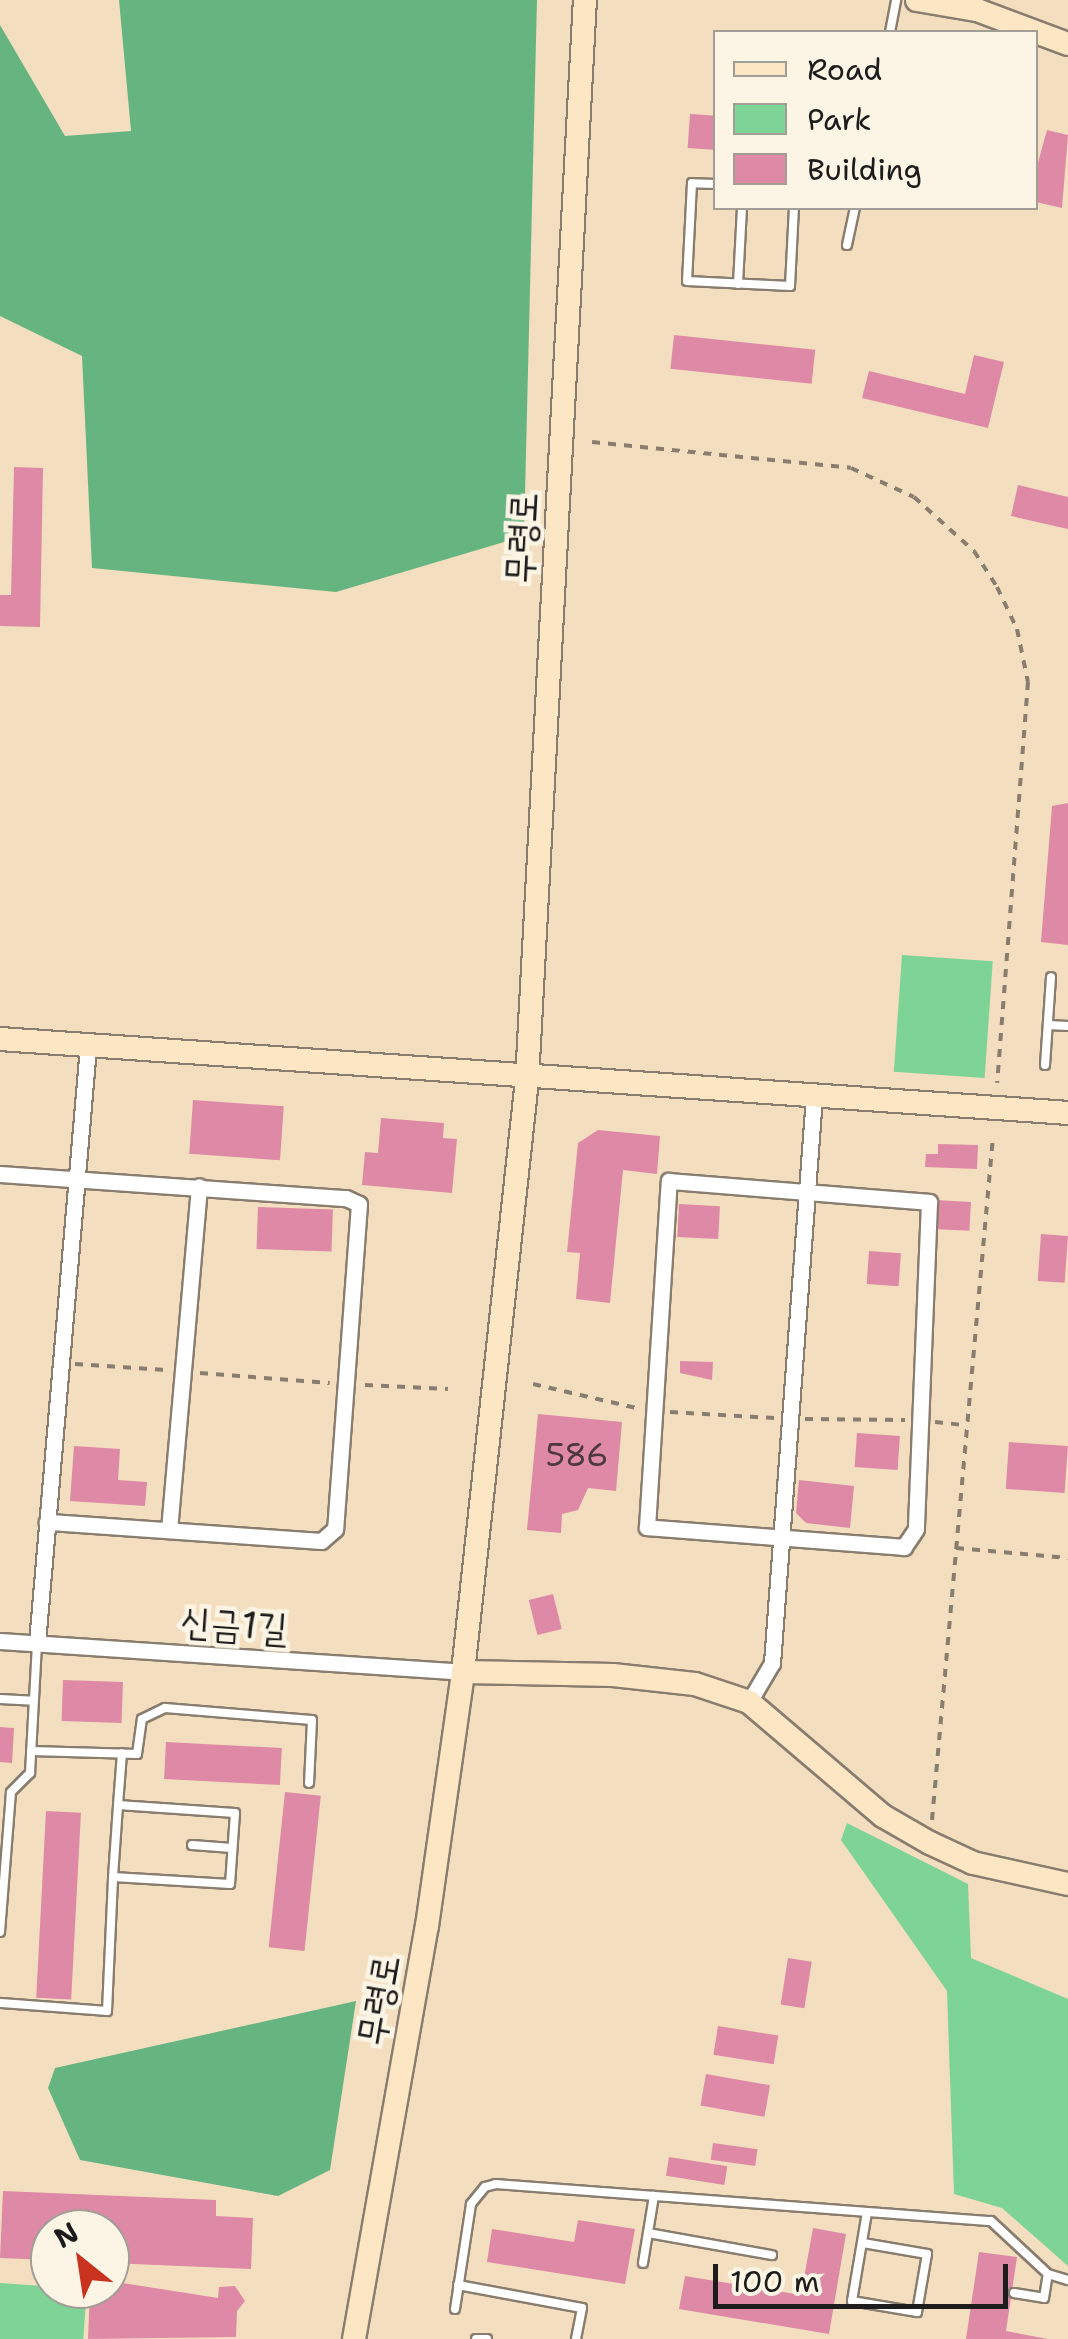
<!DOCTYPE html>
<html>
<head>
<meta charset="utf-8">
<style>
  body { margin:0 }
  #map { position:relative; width:1068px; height:2339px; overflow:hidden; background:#f4dec0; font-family:"Shantell Sans","Poor Story",sans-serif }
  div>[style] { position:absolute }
  .green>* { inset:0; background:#7ed397; transform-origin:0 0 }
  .forest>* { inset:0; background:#66b580 }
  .building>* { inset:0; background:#de8aa6; transform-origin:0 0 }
  .path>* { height:4px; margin-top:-2px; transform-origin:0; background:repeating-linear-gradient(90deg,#887d6e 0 8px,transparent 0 16px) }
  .roads { filter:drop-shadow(2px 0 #887d6e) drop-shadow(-2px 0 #887d6e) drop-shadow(0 2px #887d6e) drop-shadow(0 -2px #887d6e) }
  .lane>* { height:8px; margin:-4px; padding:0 4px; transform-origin:4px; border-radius:4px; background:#fff }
  .street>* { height:15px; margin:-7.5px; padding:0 7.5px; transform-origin:7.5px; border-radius:7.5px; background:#fff }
  .secondary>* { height:22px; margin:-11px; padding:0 11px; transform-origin:11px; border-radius:11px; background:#fce6c4 }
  span { translate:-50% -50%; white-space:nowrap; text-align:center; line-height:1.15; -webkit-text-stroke:9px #fcf5e5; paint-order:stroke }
  .number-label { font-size:32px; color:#4c383e }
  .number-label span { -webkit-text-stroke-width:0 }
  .street-label { font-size:38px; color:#1c1c1c }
  .legend { position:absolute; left:713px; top:30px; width:325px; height:180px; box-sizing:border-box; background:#fcf5e5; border:2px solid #a29e95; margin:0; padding:12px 18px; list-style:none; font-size:30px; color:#1c1c1c }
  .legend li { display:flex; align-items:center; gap:20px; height:50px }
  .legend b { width:50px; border:2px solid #a29e95 }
  .north { position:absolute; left:30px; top:2209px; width:100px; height:100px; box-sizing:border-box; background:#fcf5e5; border:2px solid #a29e95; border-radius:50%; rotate:330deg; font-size:28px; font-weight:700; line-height:40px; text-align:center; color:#1c1c1c }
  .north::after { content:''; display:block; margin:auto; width:35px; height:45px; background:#c8321e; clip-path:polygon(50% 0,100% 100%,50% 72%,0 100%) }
  .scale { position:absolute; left:713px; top:2264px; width:295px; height:45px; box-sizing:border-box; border:5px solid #1c1c1c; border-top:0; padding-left:12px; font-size:30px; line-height:35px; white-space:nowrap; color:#1c1c1c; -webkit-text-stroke:8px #fcf5e5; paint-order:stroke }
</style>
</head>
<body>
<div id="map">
  <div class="green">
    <i style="left:902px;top:955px;width:91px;height:117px;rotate:4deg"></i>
    <i style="clip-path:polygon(847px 1823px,968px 1884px,971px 1958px,1068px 1999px,1068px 2266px,1002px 2208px,954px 2194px,947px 1991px,841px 1840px)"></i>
    <i style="left:0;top:2283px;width:87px;height:56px;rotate:4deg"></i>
  </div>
  <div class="forest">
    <i style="clip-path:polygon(119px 0,537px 0,524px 536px,336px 592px,92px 568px,82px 356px,0 316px,0 25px,65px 136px,131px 131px)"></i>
    <i style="clip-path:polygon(356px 2001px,330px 2170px,278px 2196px,80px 2160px,48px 2088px,55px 2068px)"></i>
  </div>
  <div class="building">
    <i style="left:690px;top:114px;width:26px;height:34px;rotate:4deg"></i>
    <i style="clip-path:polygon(1047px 130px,1068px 135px,1062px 208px,1036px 202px,1036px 170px)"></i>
    <i style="left:674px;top:335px;width:142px;height:34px;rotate:6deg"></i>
    <i style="clip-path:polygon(974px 355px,1004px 362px,988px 428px,862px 398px,869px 371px,965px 394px)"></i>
    <i style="clip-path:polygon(14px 467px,43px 468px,40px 627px,0 626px,0 595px,11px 595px)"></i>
    <i style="clip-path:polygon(1018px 485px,1068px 497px,1068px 529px,1011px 516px)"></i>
    <i style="clip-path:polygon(1068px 803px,1068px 945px,1041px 942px,1052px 806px)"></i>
    <i style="left:193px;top:1100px;width:91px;height:54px;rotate:4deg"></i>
    <i style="clip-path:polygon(381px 1118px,444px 1123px,443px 1138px,457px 1139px,452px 1193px,362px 1185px,365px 1152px,378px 1153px)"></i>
    <i style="clip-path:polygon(598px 1130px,660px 1136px,657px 1174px,623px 1170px,610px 1303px,576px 1299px,580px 1253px,567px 1252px,578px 1143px)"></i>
    <i style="clip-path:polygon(938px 1144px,978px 1145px,977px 1169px,925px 1167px,926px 1154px,938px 1154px)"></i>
    <i style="left:935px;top:1200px;width:36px;height:29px;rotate:3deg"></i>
    <i style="left:679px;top:1204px;width:41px;height:33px;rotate:3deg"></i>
    <i style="left:258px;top:1207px;width:75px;height:42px;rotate:2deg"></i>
    <i style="left:1041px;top:1234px;width:27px;height:47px;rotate:4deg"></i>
    <i style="left:869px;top:1251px;width:32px;height:33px;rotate:4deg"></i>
    <i style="clip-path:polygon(680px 1361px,713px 1362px,712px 1380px,680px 1373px)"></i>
    <i style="clip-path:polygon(538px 1414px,622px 1422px,616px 1491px,588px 1488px,578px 1510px,562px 1514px,561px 1533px,527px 1530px)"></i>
    <i style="left:857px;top:1433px;width:43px;height:34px;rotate:4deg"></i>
    <i style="left:1009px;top:1442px;width:59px;height:47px;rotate:4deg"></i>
    <i style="clip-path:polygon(74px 1446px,120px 1449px,118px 1480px,147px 1482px,145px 1506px,70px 1501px)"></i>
    <i style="clip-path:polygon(799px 1480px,854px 1486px,850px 1528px,806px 1523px,796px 1513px)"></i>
    <i style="left:553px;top:1594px;width:36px;height:25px;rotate:76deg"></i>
    <i style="left:63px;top:1680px;width:60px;height:41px;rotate:2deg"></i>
    <i style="clip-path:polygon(0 1727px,14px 1728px,12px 1763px,0 1762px)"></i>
    <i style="left:166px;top:1742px;width:116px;height:37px;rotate:3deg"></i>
    <i style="left:285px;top:1792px;width:36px;height:156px;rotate:6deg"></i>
    <i style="left:46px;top:1811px;width:35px;height:187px;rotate:3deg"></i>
    <i style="left:788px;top:1958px;width:24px;height:47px;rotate:9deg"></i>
    <i style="left:718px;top:2026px;width:61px;height:29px;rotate:9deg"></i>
    <i style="left:706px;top:2074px;width:65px;height:32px;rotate:10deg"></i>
    <i style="left:713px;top:2143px;width:45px;height:17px;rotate:8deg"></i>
    <i style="left:669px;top:2157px;width:59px;height:19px;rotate:9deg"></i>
    <i style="clip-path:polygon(3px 2191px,216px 2200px,216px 2216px,253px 2218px,251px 2269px,110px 2263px,110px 2229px,50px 2229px,50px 2260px,0 2258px)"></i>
    <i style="clip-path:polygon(578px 2220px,635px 2229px,625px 2284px,487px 2262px,492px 2229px,574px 2242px)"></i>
    <i style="clip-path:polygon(813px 2228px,846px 2234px,829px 2334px,679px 2309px,685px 2276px,801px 2295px)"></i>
    <i style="clip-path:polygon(979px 2252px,1017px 2257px,1006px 2331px,1048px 2339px,966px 2339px)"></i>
    <i style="clip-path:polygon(110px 2281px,218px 2298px,219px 2287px,235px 2286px,245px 2301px,237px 2311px,236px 2337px,88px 2339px,90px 2291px,110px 2289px)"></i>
  </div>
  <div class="path">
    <i style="left:592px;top:442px;width:260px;rotate:5.7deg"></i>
    <i style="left:851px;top:468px;width:69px;rotate:24.7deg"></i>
    <i style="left:914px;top:497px;width:81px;rotate:42deg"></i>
    <i style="left:974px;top:551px;width:43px;rotate:57.4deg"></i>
    <i style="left:997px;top:587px;width:47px;rotate:64.5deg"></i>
    <i style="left:1017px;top:629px;width:54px;rotate:78.3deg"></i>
    <i style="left:1028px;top:682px;width:402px;rotate:94.4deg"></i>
    <i style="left:75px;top:1364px;width:91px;rotate:3.8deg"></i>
    <i style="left:200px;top:1373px;width:130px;rotate:4.4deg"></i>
    <i style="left:533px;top:1384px;width:106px;rotate:13.1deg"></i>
    <i style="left:365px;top:1385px;width:83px;rotate:2.8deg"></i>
    <i style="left:670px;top:1412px;width:105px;rotate:3.3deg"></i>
    <i style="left:805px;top:1419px;width:100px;rotate:0.6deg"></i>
    <i style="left:935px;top:1422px;width:30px;rotate:6deg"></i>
    <i style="left:956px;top:1548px;width:112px;rotate:5.1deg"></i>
    <i style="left:932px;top:1820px;width:686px;rotate:-84.9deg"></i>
  </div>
  <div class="roads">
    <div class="lane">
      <i style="left:890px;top:32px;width:33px;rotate:-79deg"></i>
      <i style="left:716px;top:184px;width:24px;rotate:-178deg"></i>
      <i style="left:692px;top:183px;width:98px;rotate:92.9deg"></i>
      <i style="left:687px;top:281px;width:103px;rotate:2.8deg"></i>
      <i style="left:790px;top:286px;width:78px;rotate:-87.1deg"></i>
      <i style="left:847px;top:245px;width:38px;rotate:-78deg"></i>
      <i style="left:738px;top:284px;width:76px;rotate:-87deg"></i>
      <i style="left:1048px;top:1025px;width:20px;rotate:3deg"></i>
      <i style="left:1045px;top:1065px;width:88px;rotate:-86.1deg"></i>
      <i style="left:0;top:1699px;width:33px;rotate:3deg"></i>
      <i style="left:31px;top:1751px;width:106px;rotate:1.6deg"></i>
      <i style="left:137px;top:1754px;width:35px;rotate:-82deg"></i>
      <i style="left:142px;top:1719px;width:25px;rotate:-26deg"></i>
      <i style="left:165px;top:1708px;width:147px;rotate:4.7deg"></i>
      <i style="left:312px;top:1720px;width:63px;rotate:92.7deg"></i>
      <i style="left:118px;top:1805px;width:117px;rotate:3.9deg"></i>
      <i style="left:235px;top:1813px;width:71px;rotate:94deg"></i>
      <i style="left:230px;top:1884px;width:117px;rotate:-176.6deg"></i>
      <i style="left:113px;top:1877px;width:72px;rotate:-86deg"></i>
      <i style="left:118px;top:1805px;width:52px;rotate:-85.6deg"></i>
      <i style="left:192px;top:1845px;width:40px;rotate:4.3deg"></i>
      <i style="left:0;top:1932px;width:140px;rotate:-85.5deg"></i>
      <i style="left:11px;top:1792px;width:27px;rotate:-45deg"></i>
      <i style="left:30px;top:1773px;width:130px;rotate:-86.9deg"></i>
      <i style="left:0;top:2003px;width:107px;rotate:4.3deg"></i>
      <i style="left:107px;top:2011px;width:134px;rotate:-87.4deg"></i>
      <i style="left:648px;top:2233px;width:126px;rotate:10.1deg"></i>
      <i style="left:863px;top:2243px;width:65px;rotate:9.8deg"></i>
      <i style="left:927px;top:2254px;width:59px;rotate:99.8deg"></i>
      <i style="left:917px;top:2312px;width:66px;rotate:-170.4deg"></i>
      <i style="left:852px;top:2301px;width:90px;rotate:-80.4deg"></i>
      <i style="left:643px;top:2263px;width:68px;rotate:-80.7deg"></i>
      <i style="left:458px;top:2285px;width:126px;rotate:10.5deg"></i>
      <i style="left:582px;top:2308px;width:32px;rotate:101deg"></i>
      <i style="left:1014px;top:2293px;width:30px;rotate:9deg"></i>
      <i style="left:1044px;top:2298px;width:24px;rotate:-81deg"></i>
      <i style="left:455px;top:2309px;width:106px;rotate:-81.3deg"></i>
      <i style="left:471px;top:2204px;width:22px;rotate:-51deg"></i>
      <i style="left:485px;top:2187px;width:11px;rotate:-15deg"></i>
      <i style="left:496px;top:2184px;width:496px;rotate:4.3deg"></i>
      <i style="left:991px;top:2221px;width:78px;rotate:42.9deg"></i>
      <i style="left:1048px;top:2274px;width:21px;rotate:17deg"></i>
      <i style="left:476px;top:2339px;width:11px"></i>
    </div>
    <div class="street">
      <i style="left:0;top:1174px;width:347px;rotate:4deg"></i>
      <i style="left:346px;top:1198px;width:14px;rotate:25deg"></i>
      <i style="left:359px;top:1204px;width:326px;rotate:94.2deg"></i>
      <i style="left:335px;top:1529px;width:18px;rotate:139deg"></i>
      <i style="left:321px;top:1541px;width:275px;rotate:-176deg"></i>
      <i style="left:669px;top:1181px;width:261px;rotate:4.6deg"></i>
      <i style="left:929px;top:1202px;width:327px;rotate:92.3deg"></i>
      <i style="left:916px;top:1529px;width:22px;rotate:124deg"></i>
      <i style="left:904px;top:1547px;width:258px;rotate:-175.6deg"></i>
      <i style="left:647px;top:1527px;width:347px;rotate:-86.4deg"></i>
      <i style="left:169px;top:1530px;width:345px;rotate:-85deg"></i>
      <i style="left:0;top:1641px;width:464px;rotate:3.8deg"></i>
      <i style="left:37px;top:1643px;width:598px;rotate:-85.11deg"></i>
      <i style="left:749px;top:1702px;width:45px;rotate:-59.5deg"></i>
      <i style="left:772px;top:1663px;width:568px;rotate:-85.76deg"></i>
    </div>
    <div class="secondary">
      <i style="left:917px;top:0;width:61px;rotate:9.5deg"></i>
      <i style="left:977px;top:10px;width:97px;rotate:20.5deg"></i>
      <i style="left:0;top:1039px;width:1071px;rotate:3.96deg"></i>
      <i style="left:463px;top:1672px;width:150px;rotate:1.1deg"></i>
      <i style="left:613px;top:1675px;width:82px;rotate:6.3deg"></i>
      <i style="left:695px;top:1684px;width:57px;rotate:18.4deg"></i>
      <i style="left:749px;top:1702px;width:176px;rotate:40.4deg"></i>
      <i style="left:883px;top:1816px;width:54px;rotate:29.9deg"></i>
      <i style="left:930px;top:1843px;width:47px;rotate:24.9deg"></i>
      <i style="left:973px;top:1863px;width:97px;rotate:12.5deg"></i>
      <i style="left:354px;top:2339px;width:419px;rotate:-80deg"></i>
      <i style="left:427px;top:1926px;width:257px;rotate:-81.9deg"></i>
      <i style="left:463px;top:1672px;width:595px;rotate:-83.83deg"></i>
      <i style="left:527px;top:1080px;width:1082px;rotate:-86.93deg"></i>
    </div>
  </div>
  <div class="number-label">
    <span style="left:577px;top:1455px">586</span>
  </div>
  <div class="street-label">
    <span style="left:521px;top:538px;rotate:-87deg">무령로</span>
    <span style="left:234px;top:1624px;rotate:4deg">신금1길</span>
    <span style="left:378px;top:2000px;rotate:-80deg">무령로</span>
  </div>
  <ul class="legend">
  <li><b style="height:12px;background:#fce6c4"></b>Road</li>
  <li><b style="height:28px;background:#7ed397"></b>Park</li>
  <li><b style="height:28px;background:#de8aa6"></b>Building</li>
  </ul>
  <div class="north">N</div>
  <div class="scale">100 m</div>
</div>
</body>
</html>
